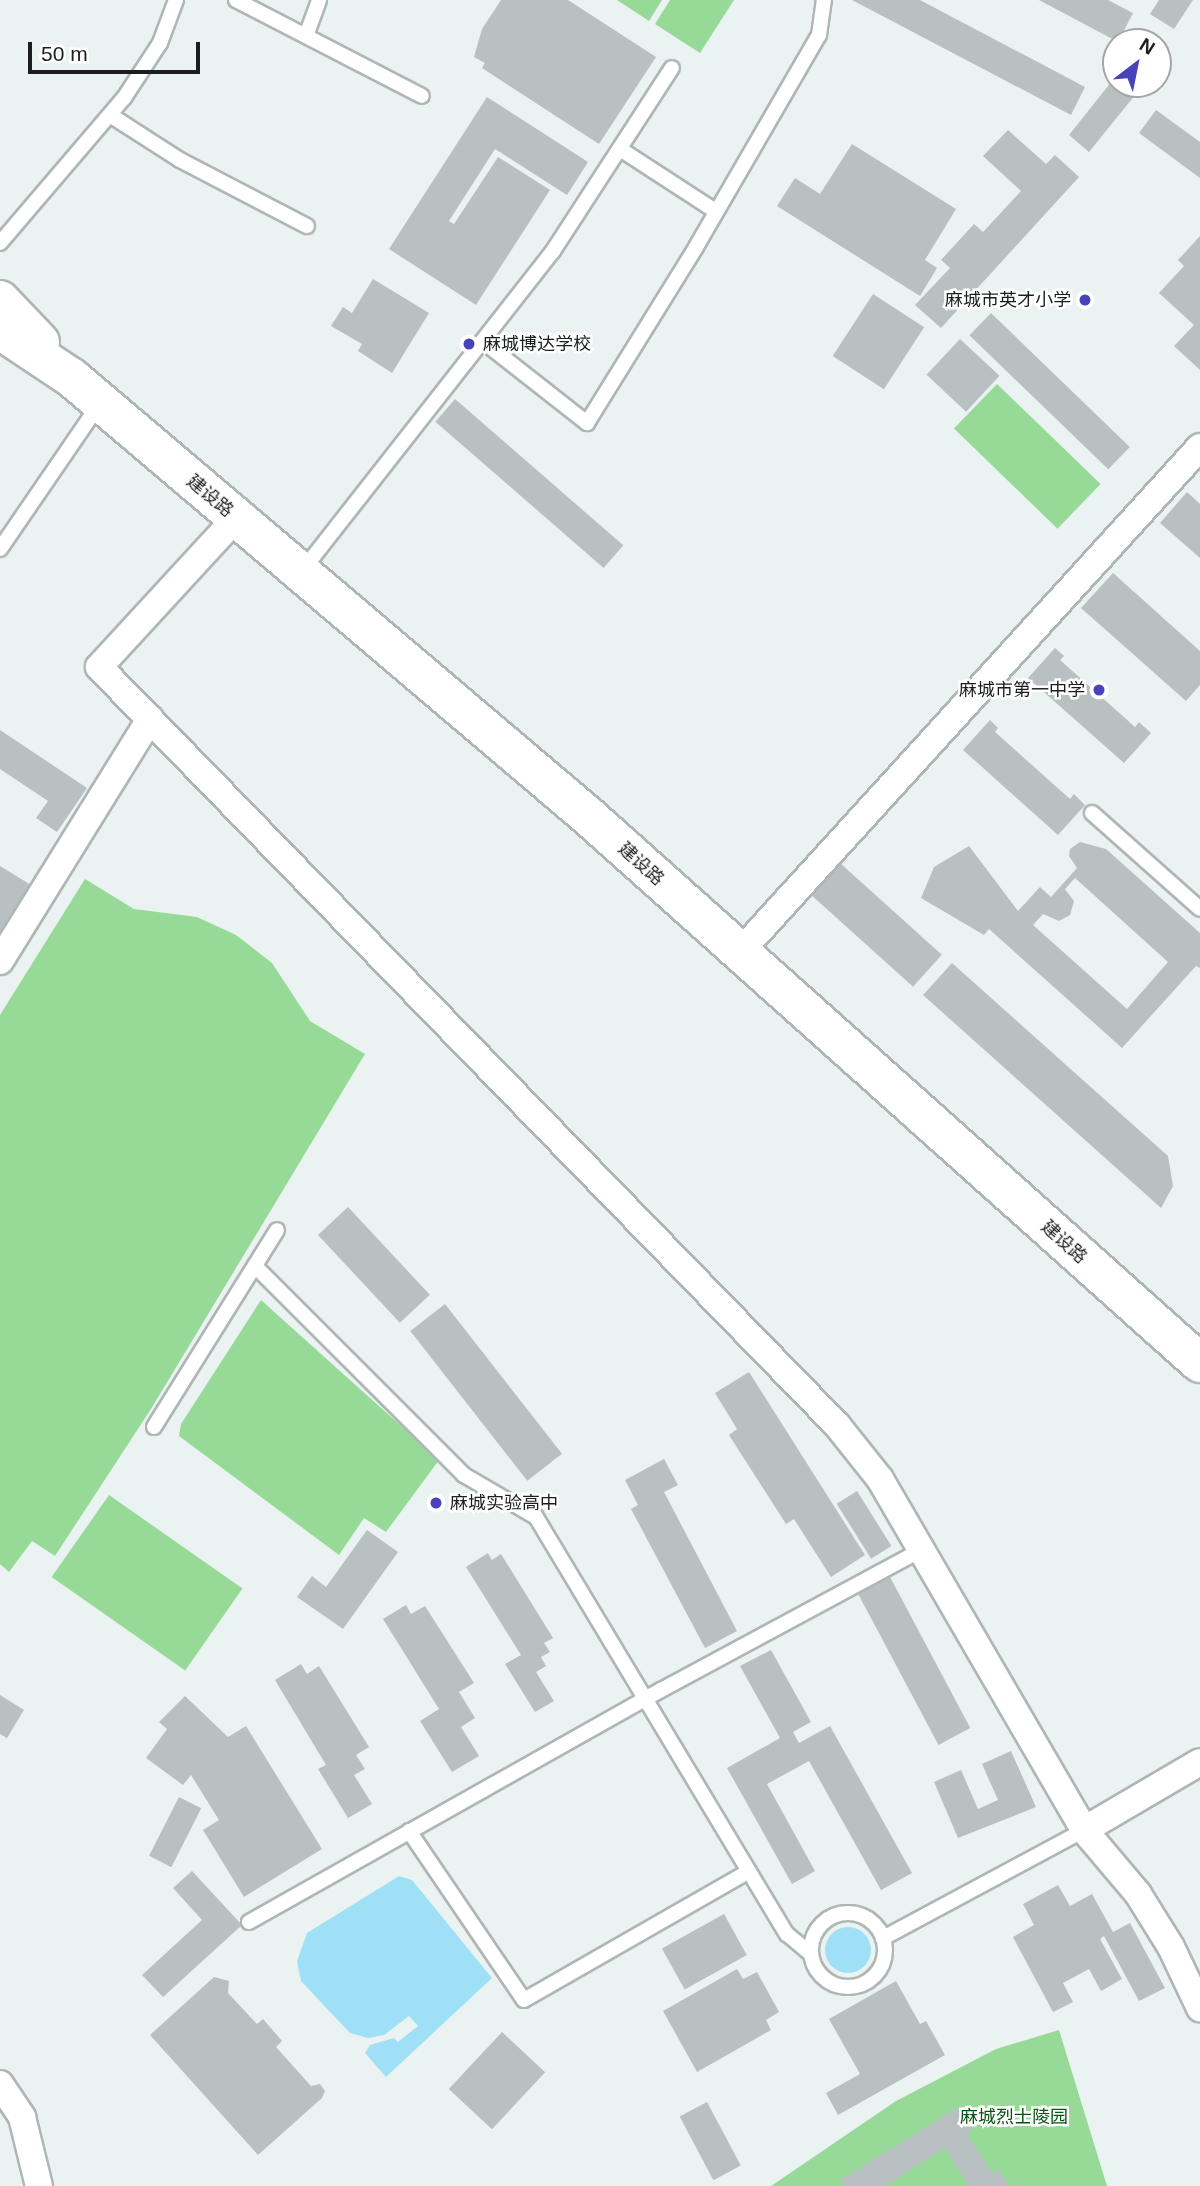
<!DOCTYPE html>
<html>
<head>
<meta charset="utf-8">
<style>
  body { margin:0 }
  #map { position:relative; width:1200px; height:2186px; overflow:hidden; background:#eaf3f1; font-family:Helvetica,"Noto Sans SC",sans-serif }
  div>[style] { position:absolute }
  .green>* { inset:0; background:#97da97; transform-origin:0 0 }
  .water>* { inset:0; background:#a0e0f6 }
  .round { border-radius:50% }
  .building>* { inset:0; background:#b8c0c1; transform-origin:0 0 }
  .roads { filter:drop-shadow(2px 0 #afb7b6) drop-shadow(-2px 0 #afb7b6) drop-shadow(0 2px #afb7b6) drop-shadow(0 -2px #afb7b6) }
  .lane>* { height:14px; margin:-7px; padding:0 7px; transform-origin:7px; border-radius:7px; background:#fff }
  .lane>.ring { margin:-7px; padding:0; box-sizing:content-box; background:none; border:14px solid #fff; border-radius:50% }
  .street>* { height:26px; margin:-13px; padding:0 13px; transform-origin:13px; border-radius:13px; background:#fff }
  .secondary>* { height:38px; margin:-19px; padding:0 19px; transform-origin:19px; border-radius:19px; background:#fff }
  .dots>* { width:19px; height:19px; translate:-50% -50%; box-sizing:border-box; border:4px solid #fff; border-radius:50% }
  span { translate:-50% -50%; white-space:nowrap; text-align:center; line-height:1.15; -webkit-text-stroke:5px #fff; paint-order:stroke }
  .poi-label { font-size:18px; color:#1b1e1e }
  .right { translate:-100% -50%; text-align:right }
  .left { translate:0 -50%; text-align:left }
  .street-label { font-size:18px; color:#1b1e1e }
  .park-label { font-size:18px; color:#075414 }
  .north { position:absolute; left:1102px; top:28px; width:70px; height:70px; box-sizing:border-box; background:#fff; border:2px solid #a4a5a5; border-radius:50%; rotate:32deg; font-size:19px; font-weight:700; line-height:28px; text-align:center; color:#1b1e1e }
  .north::after { content:''; display:block; margin:auto; width:24px; height:32px; background:#4a42b8; clip-path:polygon(50% 0,100% 100%,50% 72%,0 100%) }
  .scale { position:absolute; left:28px; top:42px; width:172px; height:32px; box-sizing:border-box; border:4px solid #1b1e1e; border-top:0; padding-left:9px; font-size:21px; line-height:24px; white-space:nowrap; color:#1b1e1e; -webkit-text-stroke:5px #fff; paint-order:stroke }
</style>
</head>
<body>
<div id="map">
  <div class="green">
    <i style="clip-path:polygon(617px 0,662px 0,649px 21px)"></i>
    <i style="clip-path:polygon(670px 0,734px 0,700px 53px,655px 24px)"></i>
    <i style="left:997px;top:384px;width:144px;height:62px;rotate:44deg"></i>
    <i style="clip-path:polygon(85px 879px,134px 909px,197px 917px,236px 935px,272px 963px,310px 1021px,365px 1054px,151px 1409px,55px 1556px,32px 1541px,9px 1572px,0 1564px,0 1015px)"></i>
    <i style="clip-path:polygon(261px 1300px,439px 1460px,386px 1532px,364px 1518px,339px 1555px,179px 1436px,181px 1424px)"></i>
    <i style="left:109px;top:1495px;width:163px;height:100px;rotate:35deg"></i>
    <i style="clip-path:polygon(1059px 2030px,1107px 2186px,771px 2186px,896px 2101px,996px 2049px)"></i>
  </div>
  <div class="water">
    <i style="clip-path:polygon(399px 1876px,412px 1880px,492px 1978px,386px 2077px,365px 2053px,370px 2045px,394px 2038px,398px 2042px,418px 2026px,409px 2016px,384px 2035px,368px 2038px,350px 2033px,301px 1981px,297px 1961px,307px 1933px)"></i>
    <i class="round" style="left:825px;top:1927px;width:46px;height:46px"></i>
  </div>
  <div class="building">
    <i style="clip-path:polygon(501px 0,568px 0,656px 57px,599px 144px,482px 68px,485px 63px,474px 57px,482px 29px)"></i>
    <i style="clip-path:polygon(852px 0,920px 0,1085px 87px,1071px 115px)"></i>
    <i style="clip-path:polygon(1039px 0,1108px 0,1133px 13px,1118px 42px)"></i>
    <i style="clip-path:polygon(1159px 0,1193px 0,1174px 29px,1150px 14px)"></i>
    <i style="clip-path:polygon(1116px 76px,1116px 84px,1144px 84px,1089px 152px,1069px 135px)"></i>
    <i style="clip-path:polygon(487px 97px,588px 162px,567px 195px,495px 149px,449px 221px,454px 224px,498px 157px,550px 190px,476px 305px,389px 249px)"></i>
    <i style="clip-path:polygon(1156px 110px,1200px 142px,1200px 178px,1139px 133px)"></i>
    <i style="clip-path:polygon(1008px 130px,1046px 164px,1055px 155px,1079px 177px,941px 328px,915px 305px,950px 268px,941px 260px,974px 224px,983px 232px,1021px 191px,983px 156px)"></i>
    <i style="clip-path:polygon(852px 144px,956px 209px,925px 260px,937px 268px,920px 296px,777px 206px,795px 178px,820px 194px)"></i>
    <i style="clip-path:polygon(1200px 236px,1200px 370px,1174px 346px,1194px 325px,1159px 293px,1184px 266px,1178px 260px)"></i>
    <i style="clip-path:polygon(373px 279px,429px 313px,392px 373px,358px 351px,362px 344px,331px 326px,343px 307px,352px 313px)"></i>
    <i style="left:873px;top:294px;width:61px;height:74px;rotate:33deg"></i>
    <i style="left:991px;top:313px;width:193px;height:31px;rotate:44deg"></i>
    <i style="left:960px;top:339px;width:54px;height:49px;rotate:43deg"></i>
    <i style="left:455px;top:399px;width:223px;height:30px;rotate:41deg"></i>
    <i style="clip-path:polygon(1187px 492px,1200px 504px,1200px 558px,1160px 523px)"></i>
    <i style="clip-path:polygon(1113px 573px,1200px 651px,1200px 685px,1186px 701px,1081px 608px)"></i>
    <i style="clip-path:polygon(1055px 648px,1064px 656px,1060px 660px,1135px 727px,1139px 722px,1151px 733px,1124px 763px,1028px 678px)"></i>
    <i style="clip-path:polygon(990px 720px,998px 728px,995px 732px,1070px 799px,1074px 794px,1085px 805px,1058px 835px,963px 750px)"></i>
    <i style="clip-path:polygon(0 730px,87px 788px,57px 832px,36px 818px,48px 801px,0 769px)"></i>
    <i style="clip-path:polygon(evenodd,1080px 842px,1106px 849px,1200px 933px,1200px 968px,1196px 966px,1122px 1048px,989px 929px,984px 935px,921px 898px,934px 867px,969px 846px,1018px 911px,1040px 887px,1051px 897px,1077px 868px,1069px 856px,1070px 849px,1080px 842px,1075px 878px,1168px 962px,1127px 1009px,1033px 925px,1043px 914px,1059px 921px,1070px 915px,1074px 901px,1065px 889px,1075px 878px)"></i>
    <i style="left:840px;top:863px;width:137px;height:43px;rotate:42deg"></i>
    <i style="clip-path:polygon(0 866px,31px 885px,0 936px)"></i>
    <i style="clip-path:polygon(952px 963px,1168px 1156px,1173px 1186px,1161px 1208px,923px 995px)"></i>
    <i style="left:348px;top:1207px;width:120px;height:41px;rotate:47deg"></i>
    <i style="left:445px;top:1304px;width:190px;height:44px;rotate:52deg"></i>
    <i style="clip-path:polygon(749px 1372px,865px 1555px,831px 1577px,794px 1519px,786px 1524px,729px 1435px,737px 1429px,715px 1393px)"></i>
    <i style="clip-path:polygon(664px 1459px,678px 1485px,664px 1492px,737px 1631px,705px 1648px,631px 1509px,638px 1505px,625px 1480px)"></i>
    <i style="left:857px;top:1491px;width:65px;height:24px;rotate:58deg"></i>
    <i style="clip-path:polygon(367px 1530px,398px 1552px,343px 1629px,297px 1597px,312px 1576px,326px 1587px)"></i>
    <i style="clip-path:polygon(488px 1553px,492px 1560px,501px 1554px,553px 1638px,544px 1643px,550px 1652px,541px 1657px,546px 1666px,536px 1672px,554px 1701px,535px 1712px,505px 1664px,521px 1655px,466px 1567px)"></i>
    <i style="left:890px;top:1577px;width:171px;height:36px;rotate:62deg"></i>
    <i style="clip-path:polygon(406px 1605px,411px 1614px,425px 1606px,474px 1683px,459px 1692px,475px 1718px,461px 1727px,479px 1756px,452px 1772px,420px 1721px,439px 1709px,383px 1619px)"></i>
    <i style="clip-path:polygon(771px 1650px,811px 1722px,793px 1732px,799px 1743px,830px 1726px,912px 1873px,881px 1890px,809px 1761px,767px 1784px,815px 1871px,792px 1884px,727px 1768px,780px 1738px,740px 1666px)"></i>
    <i style="clip-path:polygon(301px 1664px,307px 1674px,319px 1666px,369px 1747px,356px 1755px,365px 1769px,354px 1775px,372px 1804px,348px 1818px,318px 1769px,326px 1765px,275px 1680px)"></i>
    <i style="clip-path:polygon(0 1695px,24px 1710px,7px 1738px,0 1734px)"></i>
    <i style="clip-path:polygon(185px 1696px,228px 1737px,246px 1726px,322px 1849px,244px 1897px,203px 1830px,219px 1820px,191px 1775px,183px 1785px,146px 1758px,167px 1729px,159px 1722px)"></i>
    <i style="clip-path:polygon(1011px 1751px,1036px 1807px,958px 1838px,934px 1782px,961px 1770px,978px 1809px,998px 1800px,982px 1764px)"></i>
    <i style="left:179px;top:1797px;width:25px;height:66px;rotate:27deg"></i>
    <i style="clip-path:polygon(192px 1871px,242px 1925px,163px 1997px,142px 1975px,202px 1920px,173px 1888px)"></i>
    <i style="clip-path:polygon(1058px 1885px,1070px 1906px,1092px 1894px,1113px 1932px,1130px 1923px,1165px 1988px,1139px 2001px,1104px 1936px,1100px 1939px,1122px 1979px,1101px 1991px,1089px 1969px,1063px 1983px,1073px 2002px,1053px 2012px,1013px 1937px,1034px 1925px,1023px 1904px)"></i>
    <i style="left:724px;top:1914px;width:47px;height:71px;rotate:61deg"></i>
    <i style="clip-path:polygon(737px 1969px,743px 1979px,757px 1972px,779px 2012px,766px 2020px,771px 2030px,697px 2072px,663px 2011px)"></i>
    <i style="clip-path:polygon(214px 1977px,229px 1981px,228px 1993px,257px 2024px,263px 2019px,282px 2041px,276px 2047px,311px 2086px,320px 2084px,325px 2091px,322px 2098px,258px 2155px,150px 2035px)"></i>
    <i style="clip-path:polygon(896px 1981px,920px 2024px,926px 2021px,945px 2055px,838px 2115px,826px 2093px,860px 2074px,829px 2019px)"></i>
    <i style="left:502px;top:2032px;width:59px;height:78px;rotate:43deg"></i>
    <i style="left:707px;top:2102px;width:72px;height:31px;rotate:62deg"></i>
    <i style="clip-path:polygon(958px 2107px,973px 2130px,967px 2134px,992px 2173px,998px 2169px,1009px 2186px,968px 2186px,945px 2148px,885px 2186px,844px 2186px,840px 2180px)"></i>
  </div>
  <div class="roads">
    <div class="lane">
      <i style="left:236px;top:0;width:209px;rotate:27.3deg"></i>
      <i style="left:306px;top:36px;width:38px;rotate:-70deg"></i>
      <i style="left:110px;top:115px;width:83px;rotate:32.7deg"></i>
      <i style="left:180px;top:160px;width:143px;rotate:27.5deg"></i>
      <i style="left:620px;top:149px;width:112px;rotate:33deg"></i>
      <i style="left:0;top:243px;width:191px;rotate:-49.5deg"></i>
      <i style="left:124px;top:98px;width:66px;rotate:-56.8deg"></i>
      <i style="left:160px;top:43px;width:46px;rotate:-69.6deg"></i>
      <i style="left:485px;top:343px;width:130px;rotate:38.1deg"></i>
      <i style="left:587px;top:423px;width:207px;rotate:-58.2deg"></i>
      <i style="left:696px;top:247px;width:245px;rotate:-59.9deg"></i>
      <i style="left:819px;top:35px;width:35px;rotate:-82deg"></i>
      <i style="left:0;top:549px;width:177px;rotate:-55.6deg"></i>
      <i style="left:302px;top:571px;width:407px;rotate:-51.9deg"></i>
      <i style="left:553px;top:251px;width:218px;rotate:-57deg"></i>
      <i style="left:1092px;top:813px;width:144px;rotate:41.6deg"></i>
      <i style="left:255px;top:1266px;width:296px;rotate:45deg"></i>
      <i style="left:464px;top:1475px;width:83px;rotate:30.3deg"></i>
      <i style="left:536px;top:1517px;width:487px;rotate:59deg"></i>
      <i style="left:787px;top:1934px;width:31px;rotate:40deg"></i>
      <i style="left:154px;top:1427px;width:232px;rotate:-58deg"></i>
      <i style="left:409px;top:1831px;width:204px;rotate:55.8deg"></i>
      <i style="left:524px;top:2000px;width:259px;rotate:-29.8deg"></i>
      <i class="ring" style="left:811px;top:1913px;width:60px;height:60px"></i>
      <i style="left:249px;top:1922px;width:473px;rotate:-29.4deg"></i>
      <i style="left:661px;top:1690px;width:295px;rotate:-28.3deg"></i>
      <i style="left:883px;top:1938px;width:228px;rotate:-28.2deg"></i>
    </div>
    <div class="street">
      <i style="left:236px;top:518px;width:202px;rotate:132.6deg"></i>
      <i style="left:99px;top:667px;width:1058px;rotate:45.77deg"></i>
      <i style="left:837px;top:1425px;width:69px;rotate:51.5deg"></i>
      <i style="left:880px;top:1479px;width:406px;rotate:59.8deg"></i>
      <i style="left:1084px;top:1830px;width:84px;rotate:49.8deg"></i>
      <i style="left:1138px;top:1894px;width:62px;rotate:58.1deg"></i>
      <i style="left:1171px;top:1947px;width:68px;rotate:64.6deg"></i>
      <i style="left:740px;top:952px;width:683px;rotate:-47.67deg"></i>
      <i style="left:0;top:961px;width:285px;rotate:-58.2deg"></i>
      <i style="left:1084px;top:1830px;width:134px;rotate:-30.4deg"></i>
      <i style="left:0;top:2084px;width:40px;rotate:56deg"></i>
      <i style="left:22px;top:2117px;width:71px;rotate:76.2deg"></i>
    </div>
    <div class="secondary">
      <i style="left:0;top:300px;width:58px;rotate:46.4deg"></i>
      <i style="left:0;top:330px;width:87px;rotate:33.7deg"></i>
      <i style="left:72px;top:378px;width:675px;rotate:40.32deg"></i>
      <i style="left:587px;top:815px;width:822px;rotate:41.8deg"></i>
    </div>
  </div>
  <div class="dots">
    <i style="left:1085px;top:300px;background:#4a42b8"></i>
    <i style="left:469px;top:344px;background:#4a42b8"></i>
    <i style="left:1099px;top:690px;background:#4a42b8"></i>
    <i style="left:436px;top:1503px;background:#4a42b8"></i>
  </div>
  <div class="poi-label">
    <span class="right" style="left:1071px;top:300px">麻城市英才小学</span>
    <span class="left" style="left:483px;top:344px">麻城博达学校</span>
    <span class="right" style="left:1085px;top:690px">麻城市第一中学</span>
    <span class="left" style="left:450px;top:1503px">麻城实验高中</span>
  </div>
  <div class="street-label">
    <span style="left:210px;top:496px;rotate:40deg">建设路</span>
    <span style="left:641px;top:864px;rotate:42deg">建设路</span>
    <span style="left:1064px;top:1242px;rotate:42deg">建设路</span>
  </div>
  <div class="park-label">
    <span style="left:1014px;top:2117px">麻城烈士陵园</span>
  </div>
  <div class="north">N</div>
  <div class="scale">50 m</div>
</div>
</body>
</html>
